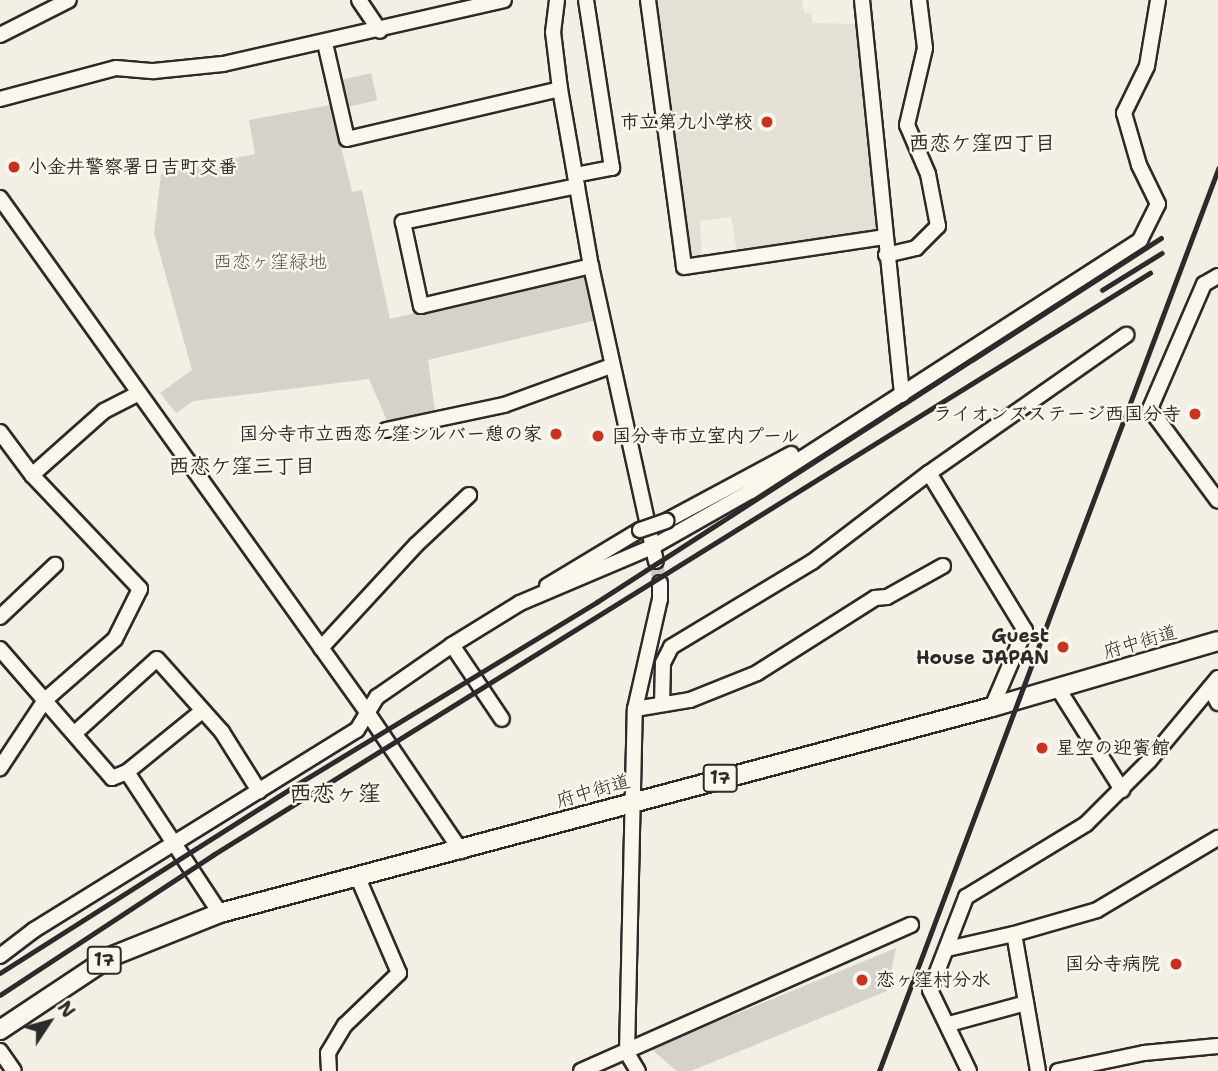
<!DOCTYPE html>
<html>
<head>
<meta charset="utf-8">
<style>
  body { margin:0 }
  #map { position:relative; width:1218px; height:1071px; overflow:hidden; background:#f3efe4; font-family:"Shantell Sans","Klee One",sans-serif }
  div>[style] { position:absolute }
  .built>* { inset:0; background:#e4e0d6 }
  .green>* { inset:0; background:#d5d2c9; transform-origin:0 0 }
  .minor-tunnel>* { height:14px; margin-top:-7px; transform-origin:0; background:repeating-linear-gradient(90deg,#cbc8bf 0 14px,transparent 0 21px) }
  .roads { filter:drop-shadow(2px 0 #2b2b2b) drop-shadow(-2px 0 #2b2b2b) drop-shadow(0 2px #2b2b2b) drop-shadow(0 -2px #2b2b2b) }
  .minor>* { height:14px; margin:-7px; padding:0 7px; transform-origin:7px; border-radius:7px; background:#fbf7ec }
  .major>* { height:18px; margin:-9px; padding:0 9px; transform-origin:9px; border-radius:9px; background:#fbf7ec }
  .rail>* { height:4.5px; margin:-2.25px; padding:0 2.25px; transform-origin:2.25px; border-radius:2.25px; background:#2b2b2b }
  .bridges { filter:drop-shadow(2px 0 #2b2b2b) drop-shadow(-2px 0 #2b2b2b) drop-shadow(0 2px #2b2b2b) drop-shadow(0 -2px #2b2b2b) }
  .minor-bridge>* { height:14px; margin:-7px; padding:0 7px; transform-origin:7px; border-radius:7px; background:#fbf7ec }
  .dots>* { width:19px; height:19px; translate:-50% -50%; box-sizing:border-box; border:4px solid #fbf7ec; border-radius:50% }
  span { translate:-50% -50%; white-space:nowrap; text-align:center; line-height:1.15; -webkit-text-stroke:5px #fbf7ec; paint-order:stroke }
  .shield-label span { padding:2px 5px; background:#fbf7ec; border:2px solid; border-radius:5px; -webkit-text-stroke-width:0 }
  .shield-label { font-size:18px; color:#2b2b2b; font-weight:700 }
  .poi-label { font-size:19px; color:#2b2b2b; font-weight:700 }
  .right { translate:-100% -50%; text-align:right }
  .left { translate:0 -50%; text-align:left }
  .park-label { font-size:19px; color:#565552 }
  .street-label { font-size:19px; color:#2b2b2b }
  .neighbourhood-label { font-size:21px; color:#2b2b2b; font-weight:700 }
  .quarter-label { font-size:23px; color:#2b2b2b; font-weight:700 }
  .north { position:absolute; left:14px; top:987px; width:70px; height:70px; -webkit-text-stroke:5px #fbf7ec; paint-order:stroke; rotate:54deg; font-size:19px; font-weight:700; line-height:28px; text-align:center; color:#2b2b2b }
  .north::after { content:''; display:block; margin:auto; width:24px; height:32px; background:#2b2b2b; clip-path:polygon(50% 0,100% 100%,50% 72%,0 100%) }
</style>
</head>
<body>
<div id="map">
  <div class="built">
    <i style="clip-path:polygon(651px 0,802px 0,804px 13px,811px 13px,813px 23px,856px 24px,877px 229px,873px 234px,737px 253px,731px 217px,700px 221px,702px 259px,685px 256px)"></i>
  </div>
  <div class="green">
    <i style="left:371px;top:73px;width:28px;height:32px;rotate:77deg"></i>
    <i style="clip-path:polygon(331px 105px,352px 192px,362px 190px,390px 319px,582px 272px,588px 280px,597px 320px,428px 360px,435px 411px,388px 423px,369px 379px,193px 401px,176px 413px,160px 393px,192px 370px,154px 233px,161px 174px,255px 154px,249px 120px)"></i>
    <i style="clip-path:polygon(896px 948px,887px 991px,691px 1071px,677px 1071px,651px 1049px)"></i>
  </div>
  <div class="minor-tunnel">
    <i style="left:656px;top:561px;width:22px;rotate:80deg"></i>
  </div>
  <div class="roads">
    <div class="minor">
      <i style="left:359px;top:0;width:37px;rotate:56deg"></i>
      <i style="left:557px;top:0;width:32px;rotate:97deg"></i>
      <i style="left:553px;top:32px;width:57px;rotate:83deg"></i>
      <i style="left:560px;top:89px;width:180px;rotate:80.1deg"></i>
      <i style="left:591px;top:266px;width:302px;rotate:77.6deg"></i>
      <i style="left:648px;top:0;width:269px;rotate:82.3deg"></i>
      <i style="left:684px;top:267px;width:202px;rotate:-8.5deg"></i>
      <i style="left:862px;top:0;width:397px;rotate:84.2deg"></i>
      <i style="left:0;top:35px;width:77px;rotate:-26.9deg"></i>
      <i style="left:325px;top:43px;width:98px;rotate:77.1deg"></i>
      <i style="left:347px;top:139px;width:219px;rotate:-13.2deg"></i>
      <i style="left:0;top:99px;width:120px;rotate:-15deg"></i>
      <i style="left:116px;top:68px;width:38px;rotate:5deg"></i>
      <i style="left:154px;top:71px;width:69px;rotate:-5.8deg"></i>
      <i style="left:223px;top:64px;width:288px;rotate:-12.8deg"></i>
      <i style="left:575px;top:175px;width:38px;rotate:-11deg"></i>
      <i style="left:612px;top:168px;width:170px;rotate:-98.8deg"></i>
      <i style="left:577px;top:186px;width:178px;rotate:168.3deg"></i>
      <i style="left:403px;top:222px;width:86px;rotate:77.9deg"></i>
      <i style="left:421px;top:306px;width:175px;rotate:-13.2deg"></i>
      <i style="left:0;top:198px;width:632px;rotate:54.47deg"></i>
      <i style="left:367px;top:712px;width:168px;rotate:55.9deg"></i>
      <i style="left:886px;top:255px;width:31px;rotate:-13deg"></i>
      <i style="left:916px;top:248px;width:31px;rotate:-45deg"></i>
      <i style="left:938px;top:226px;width:53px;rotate:-100.9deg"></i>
      <i style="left:928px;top:174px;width:53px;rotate:-113.2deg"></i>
      <i style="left:907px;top:125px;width:79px;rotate:-76.8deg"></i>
      <i style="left:925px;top:48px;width:48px;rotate:-97.1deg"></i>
      <i style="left:1218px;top:276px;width:16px;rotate:150deg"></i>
      <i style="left:1204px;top:284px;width:136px;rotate:113.4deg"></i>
      <i style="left:1150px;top:409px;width:114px;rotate:53.5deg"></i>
      <i style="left:386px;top:430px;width:121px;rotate:-12deg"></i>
      <i style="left:504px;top:405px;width:114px;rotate:-20deg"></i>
      <i style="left:0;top:432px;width:54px;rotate:53.3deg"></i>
      <i style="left:32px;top:475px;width:157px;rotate:46.5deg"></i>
      <i style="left:140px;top:589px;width:56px;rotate:116.6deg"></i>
      <i style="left:115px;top:639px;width:93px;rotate:138.9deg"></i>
      <i style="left:45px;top:700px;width:82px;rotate:123.5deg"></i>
      <i style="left:929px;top:473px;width:184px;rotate:58.6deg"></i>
      <i style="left:1025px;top:630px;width:84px;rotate:113.2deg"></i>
      <i style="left:32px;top:475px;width:96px;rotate:-41.6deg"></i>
      <i style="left:104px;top:411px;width:39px;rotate:-27deg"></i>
      <i style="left:666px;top:521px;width:142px;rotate:-28.2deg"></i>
      <i style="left:547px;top:586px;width:109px;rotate:-31.1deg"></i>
      <i style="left:0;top:617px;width:76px;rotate:-43.4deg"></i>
      <i style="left:452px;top:645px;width:89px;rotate:56deg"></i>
      <i style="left:321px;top:648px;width:140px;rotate:-47.3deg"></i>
      <i style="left:416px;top:545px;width:73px;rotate:-43.3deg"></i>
      <i style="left:0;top:649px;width:171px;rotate:49deg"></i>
      <i style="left:112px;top:778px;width:16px;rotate:-22deg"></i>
      <i style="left:127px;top:772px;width:97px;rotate:-39.1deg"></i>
      <i style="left:1057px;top:687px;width:122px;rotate:57.7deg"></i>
      <i style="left:1210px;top:688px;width:17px;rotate:62deg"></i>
      <i style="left:662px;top:704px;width:41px;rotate:-88.6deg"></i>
      <i style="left:663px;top:663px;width:18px;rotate:-63deg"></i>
      <i style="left:671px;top:647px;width:165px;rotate:-31.1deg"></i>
      <i style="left:812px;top:562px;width:147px;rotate:-37.3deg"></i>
      <i style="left:929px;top:473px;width:241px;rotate:-35deg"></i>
      <i style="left:635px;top:709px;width:56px;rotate:-9.3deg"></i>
      <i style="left:690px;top:700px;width:72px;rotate:-21.9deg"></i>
      <i style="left:757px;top:673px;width:140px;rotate:-32.4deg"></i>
      <i style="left:875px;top:598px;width:12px;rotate:-5deg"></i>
      <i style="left:887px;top:597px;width:64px;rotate:-29deg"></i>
      <i style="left:75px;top:733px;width:110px;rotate:-42.1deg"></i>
      <i style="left:157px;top:659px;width:98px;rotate:48.3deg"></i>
      <i style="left:222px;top:732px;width:70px;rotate:57.9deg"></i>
      <i style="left:127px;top:772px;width:169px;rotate:56.6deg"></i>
      <i style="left:947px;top:949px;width:69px;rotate:-12.6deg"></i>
      <i style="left:0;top:956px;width:43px;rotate:-37.4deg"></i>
      <i style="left:34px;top:930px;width:380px;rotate:-31.8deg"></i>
      <i style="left:357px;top:730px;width:39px;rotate:-59deg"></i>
      <i style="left:377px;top:697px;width:91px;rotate:-34.7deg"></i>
      <i style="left:452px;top:645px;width:80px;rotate:-31.7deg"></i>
      <i style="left:520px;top:603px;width:146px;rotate:-23deg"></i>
      <i style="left:654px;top:546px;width:112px;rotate:-29.6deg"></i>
      <i style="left:751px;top:491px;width:463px;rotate:-32.8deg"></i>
      <i style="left:1140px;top:240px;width:40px;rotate:-63.4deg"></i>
      <i style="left:1158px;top:204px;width:43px;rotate:-116deg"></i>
      <i style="left:1139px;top:165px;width:54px;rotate:-106.1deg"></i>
      <i style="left:1124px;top:113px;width:52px;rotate:-63.9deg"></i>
      <i style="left:1147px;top:66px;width:67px;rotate:-80.5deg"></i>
      <i style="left:949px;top:1024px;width:80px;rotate:-15.3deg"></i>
      <i style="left:0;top:1051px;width:24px;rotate:55deg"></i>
      <i style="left:627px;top:1053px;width:344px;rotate:-88.7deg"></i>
      <i style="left:635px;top:709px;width:113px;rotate:-77.2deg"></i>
      <i style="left:660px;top:599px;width:16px;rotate:-90deg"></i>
      <i style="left:627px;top:1053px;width:21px;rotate:59deg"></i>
      <i style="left:329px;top:1071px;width:18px;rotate:-93deg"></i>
      <i style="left:328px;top:1053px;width:33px;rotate:-59deg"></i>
      <i style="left:345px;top:1025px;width:75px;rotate:-43.9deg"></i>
      <i style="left:399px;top:973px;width:103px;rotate:-113.3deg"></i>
      <i style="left:581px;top:1071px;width:361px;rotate:-23.9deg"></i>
      <i style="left:969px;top:1071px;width:90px;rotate:-115.7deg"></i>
      <i style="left:930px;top:990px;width:100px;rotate:-68.8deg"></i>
      <i style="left:966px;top:897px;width:140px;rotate:-31.3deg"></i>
      <i style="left:1086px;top:824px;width:89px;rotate:-45deg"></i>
      <i style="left:1149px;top:761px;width:108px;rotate:-50.3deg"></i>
      <i style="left:1038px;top:1071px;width:139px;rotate:-99.9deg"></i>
      <i style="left:1014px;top:934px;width:86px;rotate:-16.1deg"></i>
      <i style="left:1097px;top:910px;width:141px;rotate:-30.8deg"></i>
      <i style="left:1058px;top:1071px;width:88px;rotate:-11.8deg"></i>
      <i style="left:1144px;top:1053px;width:74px;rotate:-5.4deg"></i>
    </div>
    <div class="major">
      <i style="left:0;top:1030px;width:132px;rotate:-33.6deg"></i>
      <i style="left:110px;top:957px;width:118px;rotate:-21.8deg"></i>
      <i style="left:220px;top:913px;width:799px;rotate:-14.94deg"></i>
      <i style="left:992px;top:707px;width:235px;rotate:-16.3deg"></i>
    </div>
  </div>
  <div class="rail">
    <i style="left:1102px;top:290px;width:70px;rotate:-31.7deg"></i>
    <i style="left:0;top:973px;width:345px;rotate:-32.4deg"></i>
    <i style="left:291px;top:788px;width:358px;rotate:-31.3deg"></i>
    <i style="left:597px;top:602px;width:671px;rotate:-32.84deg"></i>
    <i style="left:0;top:995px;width:255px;rotate:-33.3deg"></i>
    <i style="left:213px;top:855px;width:1103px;rotate:-31.85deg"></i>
    <i style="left:879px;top:1071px;width:964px;rotate:-69.4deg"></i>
  </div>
  <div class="bridges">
    <div class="minor-bridge">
      <i style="left:640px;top:530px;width:28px;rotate:-19deg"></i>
    </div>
  </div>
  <div class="dots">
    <i style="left:767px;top:122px;background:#c8321e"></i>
    <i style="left:14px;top:167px;background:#c8321e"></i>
    <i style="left:1195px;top:414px;background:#c8321e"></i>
    <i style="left:556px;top:434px;background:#c8321e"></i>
    <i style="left:598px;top:436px;background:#c8321e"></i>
    <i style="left:1063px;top:647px;background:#c8321e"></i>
    <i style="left:1042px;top:748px;background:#c8321e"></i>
    <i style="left:1176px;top:964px;background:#c8321e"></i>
    <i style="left:862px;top:980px;background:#c8321e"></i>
  </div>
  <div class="shield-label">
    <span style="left:720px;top:778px">17</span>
    <span style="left:104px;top:960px">17</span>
  </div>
  <div class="poi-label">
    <span class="right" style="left:753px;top:122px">市立第九小学校</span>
    <span class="left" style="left:28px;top:167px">小金井警察署日吉町交番</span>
    <span class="right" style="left:1181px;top:414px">ライオンズステージ西国分寺</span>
    <span class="right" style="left:542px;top:434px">国分寺市立西恋ケ窪シルバー憩の家</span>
    <span class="left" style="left:612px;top:436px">国分寺市立室内プール</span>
    <span class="right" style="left:1049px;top:647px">Guest<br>House JAPAN</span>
    <span class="left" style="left:1056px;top:748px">星空の迎賓館</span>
    <span class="right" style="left:1160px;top:964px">国分寺病院</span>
    <span class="left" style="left:876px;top:980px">恋ヶ窪村分水</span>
  </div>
  <div class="park-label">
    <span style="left:270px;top:262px">西恋ヶ窪緑地</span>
  </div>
  <div class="street-label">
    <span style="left:1140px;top:642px;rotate:-16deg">府中街道</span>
    <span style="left:593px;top:791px;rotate:-16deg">府中街道</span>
  </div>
  <div class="neighbourhood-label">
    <span style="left:982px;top:143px">西恋ケ窪四丁目</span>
    <span style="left:242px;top:466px">西恋ケ窪三丁目</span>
  </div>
  <div class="quarter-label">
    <span style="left:335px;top:793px">西恋ヶ窪</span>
  </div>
  <div class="north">N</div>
</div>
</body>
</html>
